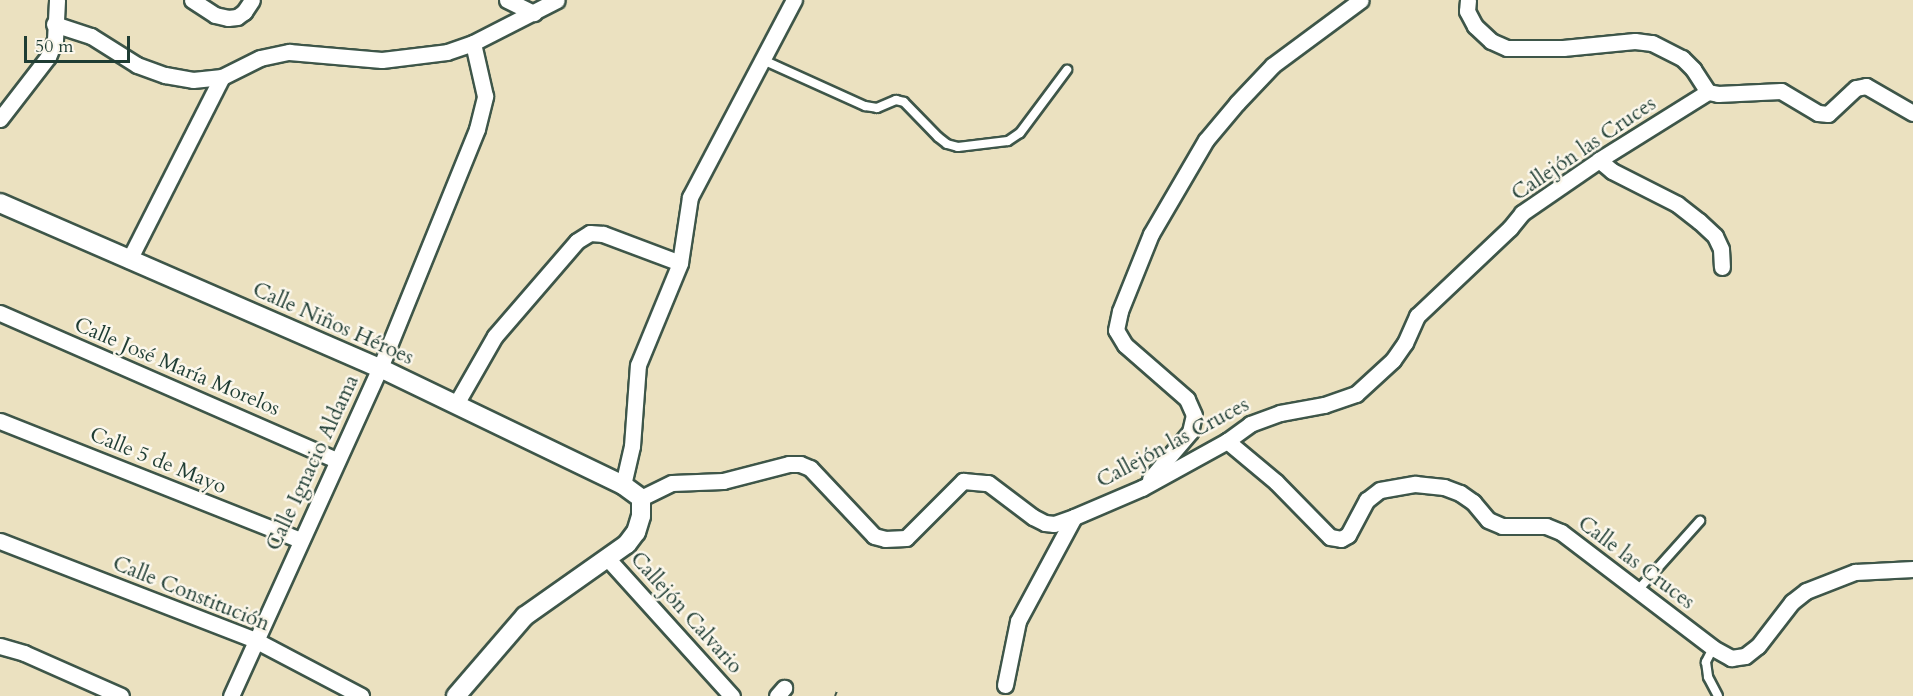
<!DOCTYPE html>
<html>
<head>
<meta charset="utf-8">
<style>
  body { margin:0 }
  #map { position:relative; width:1913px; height:696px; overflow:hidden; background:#ebe1c0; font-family:Cardo,serif }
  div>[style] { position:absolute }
  .path>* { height:2px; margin-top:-1px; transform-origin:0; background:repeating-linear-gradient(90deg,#3e5649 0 4.5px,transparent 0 9px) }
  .roads { filter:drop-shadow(2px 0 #3e5649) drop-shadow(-2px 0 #3e5649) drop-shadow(0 2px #3e5649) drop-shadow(0 -2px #3e5649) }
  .service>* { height:8px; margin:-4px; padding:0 4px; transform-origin:4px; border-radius:4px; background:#fff }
  .minor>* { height:15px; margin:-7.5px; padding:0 7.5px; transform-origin:7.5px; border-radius:7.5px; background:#fff }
  .tertiary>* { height:18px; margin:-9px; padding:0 9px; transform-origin:9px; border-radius:9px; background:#fff }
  span { translate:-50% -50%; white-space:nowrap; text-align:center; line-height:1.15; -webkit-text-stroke:5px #fbf7ec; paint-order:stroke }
  .street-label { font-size:21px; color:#1f3d34 }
  .scale { position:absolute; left:24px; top:36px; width:106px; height:27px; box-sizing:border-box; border:3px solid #1f3d34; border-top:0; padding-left:8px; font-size:18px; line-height:21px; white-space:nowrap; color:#1f3d34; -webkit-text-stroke:4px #fbf7ec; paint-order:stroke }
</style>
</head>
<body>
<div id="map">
  <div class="path">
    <i style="left:835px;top:696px;width:5px;rotate:-68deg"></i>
  </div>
  <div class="roads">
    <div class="service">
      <i style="left:763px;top:60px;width:112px;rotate:24.3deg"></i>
      <i style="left:865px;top:106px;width:12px;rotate:9deg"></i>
      <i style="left:877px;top:108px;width:21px;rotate:-23deg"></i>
      <i style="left:896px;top:100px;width:8px;rotate:14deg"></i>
      <i style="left:904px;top:102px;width:49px;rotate:45.8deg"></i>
      <i style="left:938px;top:137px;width:11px;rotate:38deg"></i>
      <i style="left:947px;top:144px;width:11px;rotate:15deg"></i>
      <i style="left:958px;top:147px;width:50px;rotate:-6.8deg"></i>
      <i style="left:1008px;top:141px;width:14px;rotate:-34deg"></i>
      <i style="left:1020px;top:133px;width:79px;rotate:-53.3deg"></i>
      <i style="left:1638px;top:590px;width:93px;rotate:-48.1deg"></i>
      <i style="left:1713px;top:648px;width:16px;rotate:117deg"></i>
      <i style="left:1706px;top:662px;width:15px;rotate:82deg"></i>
      <i style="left:1708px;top:677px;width:21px;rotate:62deg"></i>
    </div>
    <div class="minor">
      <i style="left:192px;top:0;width:27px;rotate:33deg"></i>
      <i style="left:215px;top:15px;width:13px;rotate:13deg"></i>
      <i style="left:228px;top:18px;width:9px;rotate:-6deg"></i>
      <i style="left:237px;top:17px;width:9px;rotate:-36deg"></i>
      <i style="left:244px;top:12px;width:14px;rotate:-56deg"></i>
      <i style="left:507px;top:0;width:30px;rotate:26deg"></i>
      <i style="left:1468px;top:0;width:11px;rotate:95deg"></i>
      <i style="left:1467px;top:11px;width:17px;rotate:62deg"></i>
      <i style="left:1475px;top:26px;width:22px;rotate:43deg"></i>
      <i style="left:1491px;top:41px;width:17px;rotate:24deg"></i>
      <i style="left:1507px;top:48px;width:56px"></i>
      <i style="left:1563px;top:48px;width:72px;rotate:-5.6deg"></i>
      <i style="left:1635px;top:41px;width:17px;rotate:7deg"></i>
      <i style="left:1652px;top:43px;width:34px;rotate:27deg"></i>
      <i style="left:1682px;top:58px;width:16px;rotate:45deg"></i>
      <i style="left:1693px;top:69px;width:27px;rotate:57deg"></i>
      <i style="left:1708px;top:92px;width:10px;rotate:11deg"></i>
      <i style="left:1718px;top:94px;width:63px;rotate:-2.7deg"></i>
      <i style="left:1781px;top:91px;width:43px;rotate:30.7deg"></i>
      <i style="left:1818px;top:113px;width:10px;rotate:6deg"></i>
      <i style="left:1828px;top:114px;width:38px;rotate:-43deg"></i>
      <i style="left:1856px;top:88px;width:10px;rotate:-11deg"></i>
      <i style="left:1866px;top:86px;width:54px;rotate:29.9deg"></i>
      <i style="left:54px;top:24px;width:39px;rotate:18deg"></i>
      <i style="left:91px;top:36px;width:54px;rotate:32.2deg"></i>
      <i style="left:137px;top:65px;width:30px;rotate:20deg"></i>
      <i style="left:165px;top:75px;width:28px;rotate:10deg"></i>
      <i style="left:193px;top:80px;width:29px;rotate:-6deg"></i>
      <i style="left:222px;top:77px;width:42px;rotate:-26.6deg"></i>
      <i style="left:260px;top:58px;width:30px;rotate:-12deg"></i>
      <i style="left:289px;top:52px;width:93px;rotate:4.9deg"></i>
      <i style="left:382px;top:60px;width:65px;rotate:-7deg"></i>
      <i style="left:447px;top:52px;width:28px;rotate:-19deg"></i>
      <i style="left:473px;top:43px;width:94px;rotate:-27.1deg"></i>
      <i style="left:0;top:119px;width:78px;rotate:-52.3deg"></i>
      <i style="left:48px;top:57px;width:18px;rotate:-68deg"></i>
      <i style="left:55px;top:40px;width:40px;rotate:-87.1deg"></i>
      <i style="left:1599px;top:160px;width:17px;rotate:40deg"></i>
      <i style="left:1612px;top:171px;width:73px;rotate:26.9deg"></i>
      <i style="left:1677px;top:204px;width:28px;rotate:38deg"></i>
      <i style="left:1699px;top:221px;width:22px;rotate:43deg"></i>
      <i style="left:1715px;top:236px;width:14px;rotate:65deg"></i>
      <i style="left:1721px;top:249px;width:18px;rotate:87deg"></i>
      <i style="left:129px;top:260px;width:205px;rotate:-63.1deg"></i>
      <i style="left:0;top:313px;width:368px;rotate:23.6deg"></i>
      <i style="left:456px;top:404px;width:78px;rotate:-60.2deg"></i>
      <i style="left:495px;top:336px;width:125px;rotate:-49.2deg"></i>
      <i style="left:577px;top:241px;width:15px;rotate:-32deg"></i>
      <i style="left:590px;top:233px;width:13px;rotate:4deg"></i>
      <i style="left:603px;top:234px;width:82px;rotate:20.6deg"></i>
      <i style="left:0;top:421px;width:323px;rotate:21.6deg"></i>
      <i style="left:1227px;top:441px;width:64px;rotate:39.9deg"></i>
      <i style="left:1276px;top:482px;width:77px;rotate:45.5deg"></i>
      <i style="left:1330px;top:537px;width:11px;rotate:10deg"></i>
      <i style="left:1341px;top:539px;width:8px;rotate:-30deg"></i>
      <i style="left:1348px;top:535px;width:40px;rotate:-62deg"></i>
      <i style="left:1367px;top:500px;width:16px;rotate:-38deg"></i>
      <i style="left:1380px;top:490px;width:36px;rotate:-10deg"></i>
      <i style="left:1415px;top:484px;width:29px;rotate:6deg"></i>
      <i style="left:1444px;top:487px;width:17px;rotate:21deg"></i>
      <i style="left:1460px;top:493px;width:16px;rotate:35deg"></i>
      <i style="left:1473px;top:502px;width:23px;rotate:50deg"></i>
      <i style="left:1488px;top:520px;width:15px;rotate:23deg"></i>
      <i style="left:1502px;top:526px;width:44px"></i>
      <i style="left:1546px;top:526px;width:16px;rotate:22deg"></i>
      <i style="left:1561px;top:532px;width:191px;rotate:37.3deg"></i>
      <i style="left:1713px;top:648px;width:21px;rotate:29deg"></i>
      <i style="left:1731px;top:658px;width:14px;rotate:-8deg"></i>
      <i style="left:1745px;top:656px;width:16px;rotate:-38deg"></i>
      <i style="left:1758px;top:646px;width:56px;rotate:-52.3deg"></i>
      <i style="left:1792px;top:602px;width:18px;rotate:-38deg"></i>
      <i style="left:1806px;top:591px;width:53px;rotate:-21.2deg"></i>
      <i style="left:1855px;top:572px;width:58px;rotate:-3deg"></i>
      <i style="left:1150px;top:479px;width:62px;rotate:-49.6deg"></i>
      <i style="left:1190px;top:432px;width:17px;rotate:-77deg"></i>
      <i style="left:1194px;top:415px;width:17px;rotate:-114deg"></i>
      <i style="left:1187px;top:399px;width:82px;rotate:-138.9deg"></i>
      <i style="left:1125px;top:345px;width:17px;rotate:-121deg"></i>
      <i style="left:1116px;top:330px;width:19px;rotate:-78deg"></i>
      <i style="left:1120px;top:311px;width:83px;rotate:-68.1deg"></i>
      <i style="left:1151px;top:234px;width:109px;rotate:-59.7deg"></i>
      <i style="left:1206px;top:140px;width:48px;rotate:-50deg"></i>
      <i style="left:1237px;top:103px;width:52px;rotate:-46.5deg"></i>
      <i style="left:1273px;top:65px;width:109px;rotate:-36.5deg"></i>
      <i style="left:623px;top:485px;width:40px;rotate:-77deg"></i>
      <i style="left:632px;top:446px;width:81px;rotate:-85.8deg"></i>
      <i style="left:638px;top:365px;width:110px;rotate:-67.6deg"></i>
      <i style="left:680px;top:263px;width:67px;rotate:-81.4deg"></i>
      <i style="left:690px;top:197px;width:223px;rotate:-62.2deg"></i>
      <i style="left:641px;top:498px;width:34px;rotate:-26deg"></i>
      <i style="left:672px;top:483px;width:51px;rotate:-2.2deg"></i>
      <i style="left:723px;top:481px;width:68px;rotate:-14.4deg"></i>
      <i style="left:789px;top:464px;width:11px"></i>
      <i style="left:800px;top:464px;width:11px;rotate:22deg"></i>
      <i style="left:810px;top:468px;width:93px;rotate:46.7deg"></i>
      <i style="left:874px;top:536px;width:11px;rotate:15deg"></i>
      <i style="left:885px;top:539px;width:21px;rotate:-3deg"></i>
      <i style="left:906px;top:538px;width:81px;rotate:-45deg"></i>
      <i style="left:963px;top:481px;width:25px;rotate:5deg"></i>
      <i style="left:988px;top:483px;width:56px;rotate:37.1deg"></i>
      <i style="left:1033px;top:517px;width:13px;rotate:27deg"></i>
      <i style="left:1045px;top:523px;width:9px;rotate:6deg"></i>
      <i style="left:1054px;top:524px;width:21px;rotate:-19deg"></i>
      <i style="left:1074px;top:517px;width:74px;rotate:-23.1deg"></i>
      <i style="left:1142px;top:488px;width:97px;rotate:-28.9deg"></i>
      <i style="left:1227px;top:441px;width:29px;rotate:-36deg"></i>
      <i style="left:1250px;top:424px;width:32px;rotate:-20deg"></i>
      <i style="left:1280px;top:413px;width:45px;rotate:-10.3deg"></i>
      <i style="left:1324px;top:405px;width:34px;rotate:-19deg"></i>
      <i style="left:1356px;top:394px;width:50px;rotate:-42.6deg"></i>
      <i style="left:1393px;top:360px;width:21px;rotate:-55deg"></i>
      <i style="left:1405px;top:343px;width:30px;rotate:-66deg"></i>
      <i style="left:1417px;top:316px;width:128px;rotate:-43.4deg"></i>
      <i style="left:1510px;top:228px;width:19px;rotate:-51deg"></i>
      <i style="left:1522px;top:213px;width:93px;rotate:-34.5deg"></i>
      <i style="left:1599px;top:160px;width:128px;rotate:-32deg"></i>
      <i style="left:0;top:541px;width:274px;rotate:21.2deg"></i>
      <i style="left:255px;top:640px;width:120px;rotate:27.8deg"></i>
      <i style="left:608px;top:559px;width:185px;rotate:47.9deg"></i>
      <i style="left:0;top:646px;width:25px;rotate:16deg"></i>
      <i style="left:24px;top:653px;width:106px;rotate:23.9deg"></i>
      <i style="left:1005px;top:685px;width:65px;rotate:-78.5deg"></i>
      <i style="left:1018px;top:621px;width:118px;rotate:-61.7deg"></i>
      <i style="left:231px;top:696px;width:360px;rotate:-65.6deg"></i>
      <i style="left:380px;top:368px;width:258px;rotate:-67.9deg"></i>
      <i style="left:477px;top:129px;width:34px;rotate:-76deg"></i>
      <i style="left:485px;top:96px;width:54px;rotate:-102.8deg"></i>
      <i style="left:777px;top:696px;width:11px;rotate:-49deg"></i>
    </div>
    <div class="tertiary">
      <i style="left:0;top:203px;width:414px;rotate:23.5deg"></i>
      <i style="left:380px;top:368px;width:270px;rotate:25.7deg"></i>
      <i style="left:623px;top:485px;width:22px;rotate:36deg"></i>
      <i style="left:641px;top:498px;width:18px;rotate:90deg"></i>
      <i style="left:641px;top:516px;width:17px;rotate:107deg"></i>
      <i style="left:636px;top:532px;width:15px;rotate:127deg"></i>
      <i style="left:627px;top:544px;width:125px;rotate:144.8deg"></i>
      <i style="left:525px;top:616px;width:106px;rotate:130.8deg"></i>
    </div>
  </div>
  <div class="street-label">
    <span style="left:1584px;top:149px;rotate:-34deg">Callejón las Cruces</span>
    <span style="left:333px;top:324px;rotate:24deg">Calle Niños Héroes</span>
    <span style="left:177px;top:367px;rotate:23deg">Calle José María Morelos</span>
    <span style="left:1173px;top:443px;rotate:-28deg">Callejón las Cruces</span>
    <span style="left:158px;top:461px;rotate:22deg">Calle 5 de Mayo</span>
    <span style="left:313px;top:463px;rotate:-65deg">Calle Ignacio Aldama</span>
    <span style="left:1636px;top:563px;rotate:37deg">Calle las Cruces</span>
    <span style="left:191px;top:594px;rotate:22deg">Calle Constitución</span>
    <span style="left:686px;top:613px;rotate:48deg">Callejón Calvario</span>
  </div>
  <div class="scale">50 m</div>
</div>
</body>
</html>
